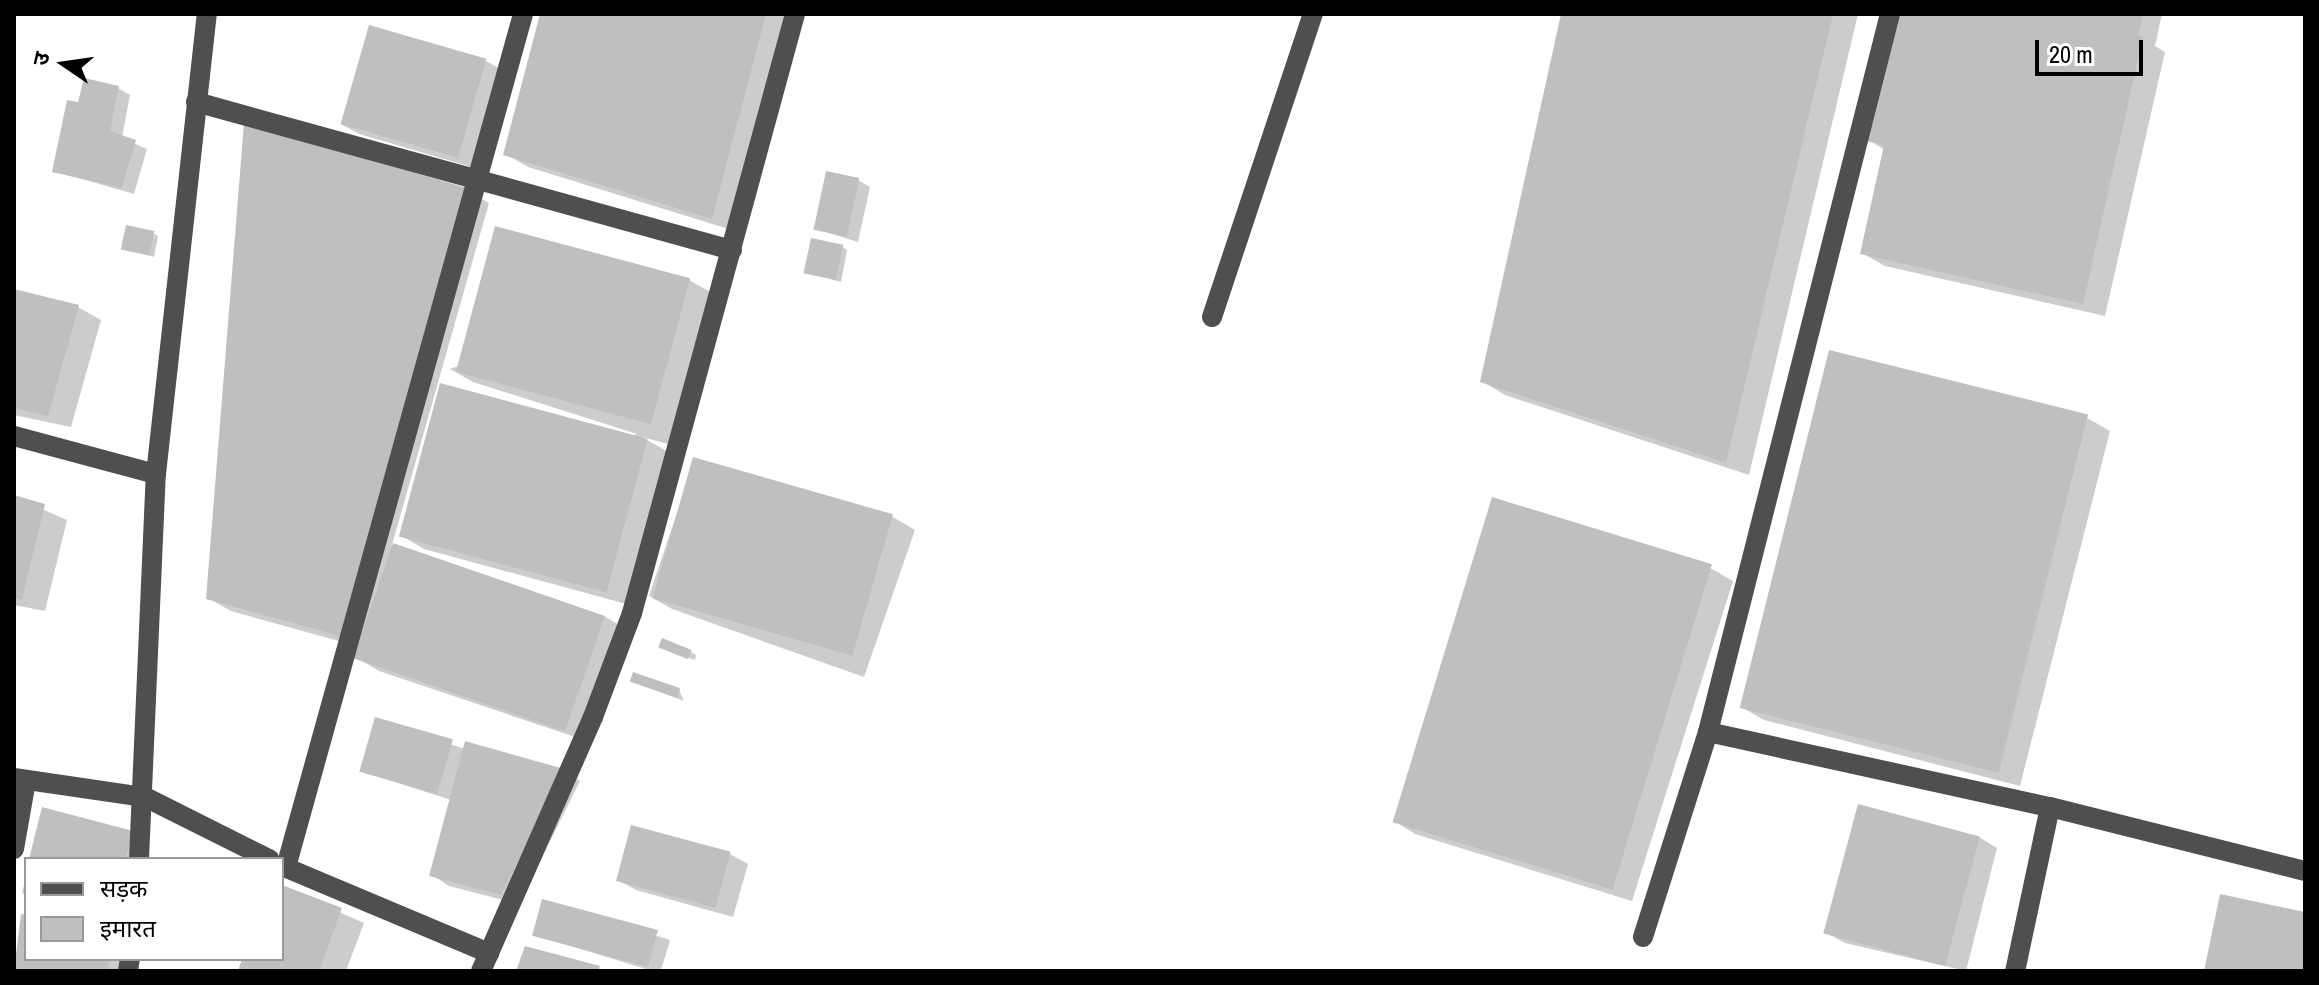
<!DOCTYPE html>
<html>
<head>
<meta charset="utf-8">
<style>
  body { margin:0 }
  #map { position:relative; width:2319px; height:985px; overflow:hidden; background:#fff; font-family:"Archivo Narrow","Noto Sans Devanagari",sans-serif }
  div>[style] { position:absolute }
  .shadow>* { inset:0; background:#0003; transform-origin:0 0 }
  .building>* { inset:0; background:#bfbfbf; transform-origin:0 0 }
  .minor>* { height:20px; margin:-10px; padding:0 10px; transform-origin:10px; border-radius:10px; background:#4f4f4f }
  span { translate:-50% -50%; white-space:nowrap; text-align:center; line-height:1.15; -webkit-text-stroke:6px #fff; paint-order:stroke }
  .frame { position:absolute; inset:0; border:16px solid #000; pointer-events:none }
  .legend { position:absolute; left:24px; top:857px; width:260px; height:104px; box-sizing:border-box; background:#fff; border:2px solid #999; margin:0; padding:10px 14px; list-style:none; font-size:24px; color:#000 }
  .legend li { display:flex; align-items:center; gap:16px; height:40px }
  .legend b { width:40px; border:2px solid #999 }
  .north { position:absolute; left:24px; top:24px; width:80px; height:80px; -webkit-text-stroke:6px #fff; paint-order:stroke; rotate:283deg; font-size:22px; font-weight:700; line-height:32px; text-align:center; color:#000 }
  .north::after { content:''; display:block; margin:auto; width:28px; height:36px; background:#000; clip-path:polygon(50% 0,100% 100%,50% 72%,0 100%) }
  .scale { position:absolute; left:2035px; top:40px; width:108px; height:36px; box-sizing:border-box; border:4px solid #000; border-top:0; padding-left:10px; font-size:24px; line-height:28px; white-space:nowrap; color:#000; -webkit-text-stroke:6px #fff; paint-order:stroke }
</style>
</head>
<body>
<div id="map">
  <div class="shadow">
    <i style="clip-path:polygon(542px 14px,792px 14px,735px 231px,528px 167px,506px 154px)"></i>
    <i style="clip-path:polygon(1563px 14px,1858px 14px,1749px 475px,1505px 395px,1482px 381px)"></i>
    <i style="clip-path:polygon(1896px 14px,2162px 14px,2155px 46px,2165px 52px,2105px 316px,1885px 266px,1862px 253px,1885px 150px,1868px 140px)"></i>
    <i style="clip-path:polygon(370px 27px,486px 61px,504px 71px,475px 168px,359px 134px,341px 124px)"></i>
    <i style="clip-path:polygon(118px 88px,130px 95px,122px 138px,147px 149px,134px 194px,54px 171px,80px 104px)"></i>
    <i style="clip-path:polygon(858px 180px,870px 187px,858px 242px,816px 229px)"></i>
    <i style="clip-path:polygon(466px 190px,489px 203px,392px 545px,604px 616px,627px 630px,590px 742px,379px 671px,357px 658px,360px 647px,231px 611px,208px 598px)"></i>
    <i style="clip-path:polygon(153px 233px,158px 236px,154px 257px,124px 248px)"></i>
    <i style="clip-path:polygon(842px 247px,847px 250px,841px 282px,805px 272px)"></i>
    <i style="clip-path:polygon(689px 280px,712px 293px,668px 444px,642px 437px,670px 453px,630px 605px,424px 549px,402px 536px,637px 434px,473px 382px,450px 369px)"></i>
    <i style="clip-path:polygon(14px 291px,78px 307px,101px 320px,71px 427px,14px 415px)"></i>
    <i style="clip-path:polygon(2087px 418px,2110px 431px,2020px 786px,1764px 720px,1741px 707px)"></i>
    <i style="clip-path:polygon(695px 460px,893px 517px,915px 530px,864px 677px,672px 609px,649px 596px)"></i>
    <i style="clip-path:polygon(14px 497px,67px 520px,45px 611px,14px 605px)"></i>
    <i style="clip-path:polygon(1710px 568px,1733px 581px,1632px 901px,1415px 834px,1393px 820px)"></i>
    <i style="clip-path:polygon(667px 650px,691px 652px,696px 655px,695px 660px)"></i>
    <i style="clip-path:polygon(638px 684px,679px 690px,684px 701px)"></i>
    <i style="clip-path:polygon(376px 720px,465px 749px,563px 770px,580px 781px,519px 904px,449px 886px,432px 875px,451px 800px,361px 771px)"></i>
    <i style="clip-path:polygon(633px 827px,730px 854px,748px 864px,733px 917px,636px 890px,618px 880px)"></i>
    <i style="clip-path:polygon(132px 833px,145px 859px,31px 859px)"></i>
    <i style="clip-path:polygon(1979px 837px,1997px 848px,1966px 971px,1845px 943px,1827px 933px)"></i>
    <i style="clip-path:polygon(26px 877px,26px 895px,22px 893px)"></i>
    <i style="clip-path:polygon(282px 887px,364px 923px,346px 971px,240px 971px,244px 959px,282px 959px)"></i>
    <i style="left:543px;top:901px;width:133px;height:35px;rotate:17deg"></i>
    <i style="clip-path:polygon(23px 917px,26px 959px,130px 959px,127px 971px,14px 971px)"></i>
  </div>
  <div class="building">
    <i style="clip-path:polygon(540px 14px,766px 14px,712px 219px,503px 155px)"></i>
    <i style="clip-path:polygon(1561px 14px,1833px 14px,1726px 463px,1480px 382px)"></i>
    <i style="clip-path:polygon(1894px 14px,2143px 14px,2138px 36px,2143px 37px,2083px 304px,1860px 254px,1884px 145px,1866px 141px)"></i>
    <i style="left:369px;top:25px;width:122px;height:103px;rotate:16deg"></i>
    <i style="clip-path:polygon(84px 78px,119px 86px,110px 131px,136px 140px,122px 188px,52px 172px,67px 100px,78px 102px)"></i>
    <i style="clip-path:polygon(244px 123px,467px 188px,340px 636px,206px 599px)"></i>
    <i style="left:826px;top:171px;width:34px;height:60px;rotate:12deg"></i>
    <i style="left:126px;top:225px;width:29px;height:25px;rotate:12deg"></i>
    <i style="left:495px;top:226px;width:202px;height:151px;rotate:15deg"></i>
    <i style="left:811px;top:238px;width:33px;height:36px;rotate:12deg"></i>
    <i style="clip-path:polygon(14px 289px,79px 305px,48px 416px,14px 408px)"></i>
    <i style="left:1829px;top:350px;width:267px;height:369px;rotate:14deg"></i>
    <i style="left:440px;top:383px;width:215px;height:159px;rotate:15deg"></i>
    <i style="left:693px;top:457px;width:208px;height:147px;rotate:16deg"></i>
    <i style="clip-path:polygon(14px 495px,45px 504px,22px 600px,14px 598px)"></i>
    <i style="left:1492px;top:497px;width:230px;height:340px;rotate:17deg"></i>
    <i style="left:393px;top:543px;width:224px;height:122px;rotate:19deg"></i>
    <i style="left:662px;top:638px;width:32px;height:10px;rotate:22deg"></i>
    <i style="left:633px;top:672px;width:50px;height:10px;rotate:19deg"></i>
    <i style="left:375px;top:717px;width:81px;height:57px;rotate:16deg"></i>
    <i style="clip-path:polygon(465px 741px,564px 769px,501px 895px,429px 876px)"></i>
    <i style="left:1858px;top:804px;width:126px;height:134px;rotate:15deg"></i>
    <i style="clip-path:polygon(42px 807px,133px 831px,125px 859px,29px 859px)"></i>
    <i style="left:631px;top:825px;width:103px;height:58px;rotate:15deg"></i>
    <i style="clip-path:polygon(282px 885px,342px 908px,319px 971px,238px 971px,242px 959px,282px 959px)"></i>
    <i style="clip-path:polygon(2220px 894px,2305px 912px,2305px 971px,2204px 971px)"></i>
    <i style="left:542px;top:899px;width:120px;height:38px;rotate:15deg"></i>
    <i style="clip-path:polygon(21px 914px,26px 915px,26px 959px,110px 959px,107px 971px,14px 971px)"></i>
    <i style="clip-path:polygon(525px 946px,600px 966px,598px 971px,516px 971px)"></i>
  </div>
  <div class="minor">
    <i style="left:196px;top:102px;width:556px;rotate:15.44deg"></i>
    <i style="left:1212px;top:317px;width:319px;rotate:-71.6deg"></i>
    <i style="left:14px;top:436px;width:147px;rotate:15deg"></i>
    <i style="left:1708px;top:732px;width:350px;rotate:12.4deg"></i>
    <i style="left:2050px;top:807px;width:168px;rotate:102deg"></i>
    <i style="left:14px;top:778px;width:132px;rotate:8.3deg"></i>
    <i style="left:145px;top:797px;width:139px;rotate:26.6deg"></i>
    <i style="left:2050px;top:807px;width:263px;rotate:14.1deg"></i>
    <i style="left:14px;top:849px;width:69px;rotate:-80deg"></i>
    <i style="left:139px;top:859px;width:385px;rotate:-87.5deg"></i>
    <i style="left:156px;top:474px;width:463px;rotate:-83.7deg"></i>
    <i style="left:282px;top:866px;width:225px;rotate:22.8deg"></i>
    <i style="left:286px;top:867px;width:885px;rotate:-74.47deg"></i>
    <i style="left:1643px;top:937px;width:215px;rotate:-72.4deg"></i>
    <i style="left:1708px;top:732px;width:741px;rotate:-75.78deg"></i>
    <i style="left:128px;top:971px;width:12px;rotate:-81deg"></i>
    <i style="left:481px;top:971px;width:278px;rotate:-66.2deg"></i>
    <i style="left:593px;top:717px;width:111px;rotate:-69.4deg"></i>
    <i style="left:632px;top:613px;width:621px;rotate:-74.78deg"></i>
  </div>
  <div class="frame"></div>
  <ul class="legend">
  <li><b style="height:10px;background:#4f4f4f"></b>सड़क</li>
  <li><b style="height:22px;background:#bfbfbf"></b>इमारत</li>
  </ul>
  <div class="north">उ</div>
  <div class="scale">20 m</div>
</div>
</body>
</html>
